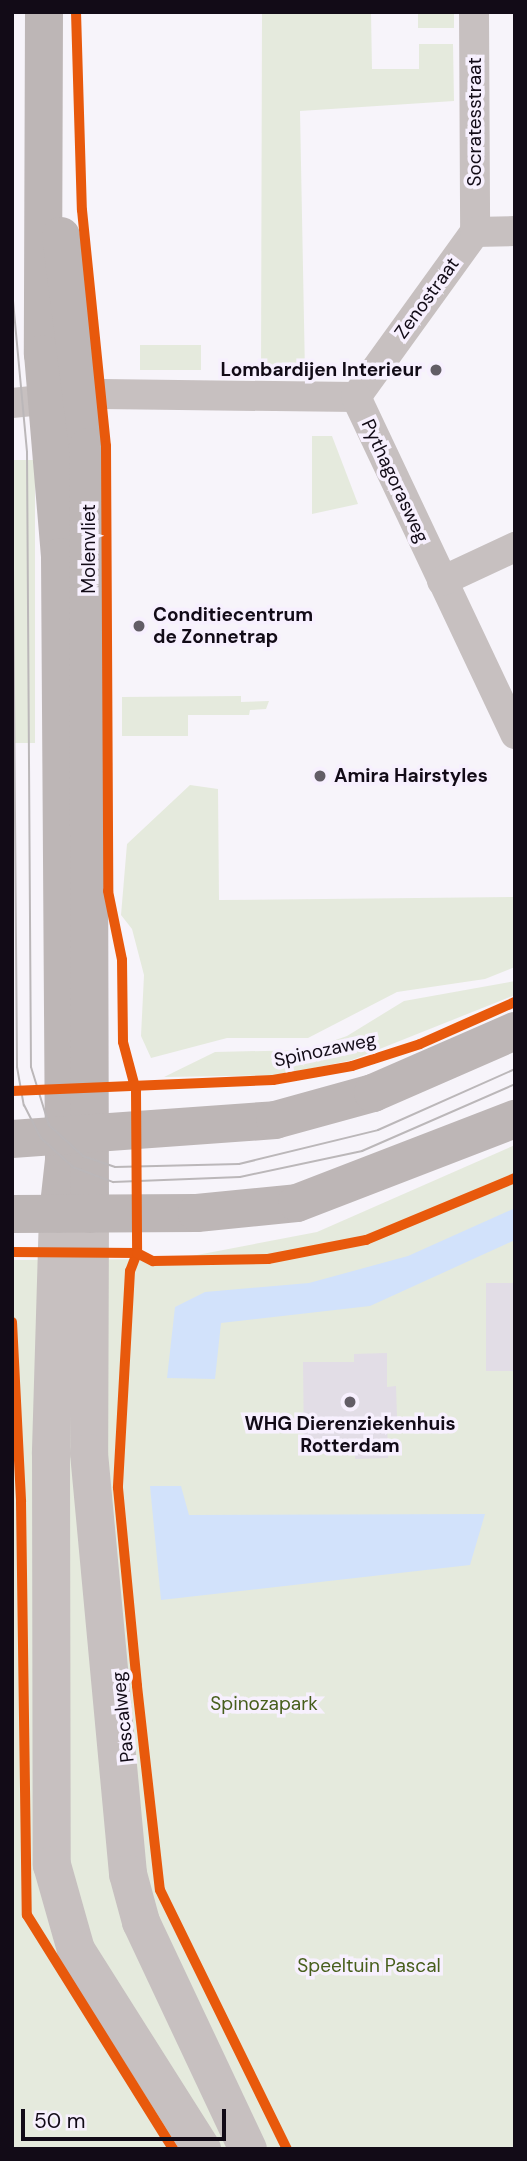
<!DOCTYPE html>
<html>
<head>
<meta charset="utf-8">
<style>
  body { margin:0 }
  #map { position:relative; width:527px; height:2161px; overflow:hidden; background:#f7f4fa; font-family:"DM Sans",sans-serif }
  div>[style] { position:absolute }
  .green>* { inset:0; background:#e5eadd; transform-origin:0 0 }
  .water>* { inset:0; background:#d2e2fb }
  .building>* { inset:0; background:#e2dde6; transform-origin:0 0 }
  .minor>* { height:30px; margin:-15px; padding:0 15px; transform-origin:15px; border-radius:15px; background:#c7c0c0 }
  .tertiary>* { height:38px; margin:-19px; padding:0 19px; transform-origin:19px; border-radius:19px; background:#c7c0c0 }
  .secondary>* { height:38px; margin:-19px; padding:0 19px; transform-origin:19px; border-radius:19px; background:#bdb6b6 }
  .tram>* { height:2px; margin:-1px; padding:0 1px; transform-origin:1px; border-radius:1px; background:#bbb7b9 }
  .cycleway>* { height:10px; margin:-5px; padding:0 5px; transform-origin:5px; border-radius:5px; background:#e8590c }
  .dots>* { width:19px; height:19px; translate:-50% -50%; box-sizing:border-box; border:4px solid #f7f0fe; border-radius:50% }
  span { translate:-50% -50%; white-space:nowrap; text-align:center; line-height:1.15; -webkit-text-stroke:7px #f7f0fe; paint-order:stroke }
  .street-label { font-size:19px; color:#120b17 }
  .poi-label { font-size:19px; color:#120b17; font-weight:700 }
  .right { translate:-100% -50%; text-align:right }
  .left { translate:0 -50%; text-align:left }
  .park-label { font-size:19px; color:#475e1c }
  .frame { position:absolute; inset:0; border:14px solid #120b17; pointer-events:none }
  .scale { position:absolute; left:21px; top:2109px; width:205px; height:32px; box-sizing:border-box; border:4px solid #120b17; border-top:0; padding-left:9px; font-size:21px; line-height:24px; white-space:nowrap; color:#120b17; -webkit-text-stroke:5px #f7f0fe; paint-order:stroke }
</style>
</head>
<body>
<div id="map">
  <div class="green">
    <i style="clip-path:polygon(262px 12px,371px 12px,372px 69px,419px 69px,419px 44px,453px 44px,454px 101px,300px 111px,305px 373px,261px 373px)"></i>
    <i style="left:418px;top:12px;width:36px;height:16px"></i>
    <i style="left:140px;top:345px;width:61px;height:25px"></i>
    <i style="clip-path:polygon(312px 436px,332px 436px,358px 504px,312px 514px)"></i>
    <i style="left:35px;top:460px;width:283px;height:23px;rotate:90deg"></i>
    <i style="clip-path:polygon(241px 696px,241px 702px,269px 701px,266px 709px,250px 710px,249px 715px,188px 715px,188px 736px,122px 736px,122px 697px)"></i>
    <i style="clip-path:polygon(190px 785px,218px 789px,219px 900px,515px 897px,515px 967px,485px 979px,397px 992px,308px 1038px,227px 1038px,151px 1058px,141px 1036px,144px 975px,132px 929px,121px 915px,127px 844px)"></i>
    <i style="clip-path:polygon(515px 981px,515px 995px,352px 1060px,281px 1075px,164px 1077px,215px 1052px,307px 1050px,347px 1036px,404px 1001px)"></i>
    <i style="clip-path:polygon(515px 1145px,515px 2149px,12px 2149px,12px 1260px,176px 1259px,317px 1232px)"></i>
  </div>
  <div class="water">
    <i style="clip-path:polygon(515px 1208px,515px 1240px,370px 1306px,221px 1323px,215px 1379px,167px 1378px,175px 1307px,205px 1292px,309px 1283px,408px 1256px)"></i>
    <i style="clip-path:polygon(150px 1486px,181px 1486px,189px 1515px,485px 1514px,470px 1565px,161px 1600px)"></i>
  </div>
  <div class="building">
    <i style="left:486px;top:1283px;width:29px;height:88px"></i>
    <i style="clip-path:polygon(387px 1353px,387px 1387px,396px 1386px,397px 1417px,387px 1417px,388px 1458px,355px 1459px,355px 1451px,304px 1451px,303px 1362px,354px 1362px,354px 1354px)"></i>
  </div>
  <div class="minor">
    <i style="left:474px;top:12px;width:220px;rotate:89.7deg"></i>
    <i style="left:356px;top:397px;width:203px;rotate:-54.2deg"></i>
    <i style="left:475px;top:232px;width:40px;rotate:-1.4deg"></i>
    <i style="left:12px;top:403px;width:90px;rotate:-5.7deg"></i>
    <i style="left:102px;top:394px;width:254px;rotate:0.7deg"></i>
    <i style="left:356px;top:397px;width:373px;rotate:64.7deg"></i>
    <i style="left:442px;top:581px;width:81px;rotate:-25deg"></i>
  </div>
  <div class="tertiary">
    <i style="left:58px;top:1214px;width:240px;rotate:91.7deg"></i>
    <i style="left:51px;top:1454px;width:411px;rotate:89.9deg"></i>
    <i style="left:52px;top:1865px;width:88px;rotate:74.2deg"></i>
    <i style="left:76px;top:1950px;width:236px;rotate:57.7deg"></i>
    <i style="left:90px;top:1214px;width:239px;rotate:90.2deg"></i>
    <i style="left:89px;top:1453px;width:423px;rotate:84.7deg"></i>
    <i style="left:128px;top:1874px;width:50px;rotate:74.8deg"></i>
    <i style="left:141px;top:1922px;width:251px;rotate:64.8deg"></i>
  </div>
  <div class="secondary">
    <i style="left:44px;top:12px;width:342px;rotate:90.2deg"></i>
    <i style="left:43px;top:354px;width:204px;rotate:85.2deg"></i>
    <i style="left:60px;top:557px;width:603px;rotate:89.62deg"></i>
    <i style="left:64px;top:1160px;width:54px;rotate:96.3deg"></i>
    <i style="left:61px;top:236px;width:213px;rotate:82.7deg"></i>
    <i style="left:88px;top:447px;width:767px;rotate:89.85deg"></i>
    <i style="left:12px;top:1139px;width:264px;rotate:-4.1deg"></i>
    <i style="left:275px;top:1120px;width:102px;rotate:-15.4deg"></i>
    <i style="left:373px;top:1093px;width:155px;rotate:-23.6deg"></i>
    <i style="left:12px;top:1214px;width:185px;rotate:-0.3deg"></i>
    <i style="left:197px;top:1213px;width:100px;rotate:-5.7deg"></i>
    <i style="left:297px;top:1203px;width:234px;rotate:-21.1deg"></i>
  </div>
  <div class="tram">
    <i style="left:12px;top:290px;width:163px;rotate:84.7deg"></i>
    <i style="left:27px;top:452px;width:615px;rotate:89.63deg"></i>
    <i style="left:31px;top:1067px;width:61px;rotate:72.8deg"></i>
    <i style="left:49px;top:1125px;width:46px;rotate:42.4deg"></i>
    <i style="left:83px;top:1156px;width:34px;rotate:19deg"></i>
    <i style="left:115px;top:1167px;width:124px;rotate:-1.4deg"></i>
    <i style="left:239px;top:1164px;width:143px;rotate:-13.7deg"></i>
    <i style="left:378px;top:1130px;width:150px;rotate:-24deg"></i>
    <i style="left:12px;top:442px;width:625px;rotate:89.54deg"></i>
    <i style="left:17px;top:1067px;width:39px;rotate:80deg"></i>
    <i style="left:24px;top:1105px;width:37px;rotate:63deg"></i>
    <i style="left:41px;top:1138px;width:43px;rotate:42.2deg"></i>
    <i style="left:73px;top:1167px;width:43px;rotate:20.6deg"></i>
    <i style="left:113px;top:1182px;width:127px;rotate:-2.3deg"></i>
    <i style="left:240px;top:1177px;width:125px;rotate:-12deg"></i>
    <i style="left:362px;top:1151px;width:167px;rotate:-23.6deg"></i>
  </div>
  <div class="cycleway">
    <i style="left:76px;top:12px;width:198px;rotate:88.3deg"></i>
    <i style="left:82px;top:210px;width:237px;rotate:84.2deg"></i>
    <i style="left:106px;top:446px;width:445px;rotate:89.7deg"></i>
    <i style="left:108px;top:891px;width:70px;rotate:78.5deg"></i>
    <i style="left:122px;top:960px;width:82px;rotate:89.3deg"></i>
    <i style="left:123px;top:1042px;width:51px;rotate:75.1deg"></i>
    <i style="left:136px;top:1091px;width:162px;rotate:89.6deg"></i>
    <i style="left:137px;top:1253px;width:19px;rotate:111deg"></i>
    <i style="left:130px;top:1271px;width:217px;rotate:93.2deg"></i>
    <i style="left:118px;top:1488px;width:199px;rotate:84.5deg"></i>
    <i style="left:137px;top:1686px;width:205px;rotate:83.6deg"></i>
    <i style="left:160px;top:1890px;width:288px;rotate:63.9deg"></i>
    <i style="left:12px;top:1091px;width:261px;rotate:-2.4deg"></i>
    <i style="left:273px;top:1080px;width:80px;rotate:-10deg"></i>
    <i style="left:352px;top:1066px;width:71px;rotate:-17.9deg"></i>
    <i style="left:420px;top:1044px;width:104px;rotate:-23.9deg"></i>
    <i style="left:12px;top:1252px;width:125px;rotate:0.5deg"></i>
    <i style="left:137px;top:1253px;width:18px;rotate:27deg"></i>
    <i style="left:153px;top:1261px;width:115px;rotate:-1deg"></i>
    <i style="left:268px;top:1259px;width:100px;rotate:-11deg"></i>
    <i style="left:366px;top:1240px;width:161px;rotate:-22.6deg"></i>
    <i style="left:12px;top:1322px;width:180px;rotate:87.1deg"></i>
    <i style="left:21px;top:1502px;width:413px;rotate:89.2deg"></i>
    <i style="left:27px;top:1915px;width:276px;rotate:58deg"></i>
  </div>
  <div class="dots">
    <i style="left:436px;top:370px;background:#625d66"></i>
    <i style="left:139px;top:626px;background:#625d66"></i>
    <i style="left:320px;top:776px;background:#625d66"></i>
    <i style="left:350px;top:1402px;background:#625d66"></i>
  </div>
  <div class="street-label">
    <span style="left:475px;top:122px;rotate:-90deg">Socratesstraat</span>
    <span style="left:427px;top:298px;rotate:-54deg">Zenostraat</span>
    <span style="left:395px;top:481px;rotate:65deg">Pythagorasweg</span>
    <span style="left:89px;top:549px;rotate:-90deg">Molenvliet</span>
    <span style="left:325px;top:1050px;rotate:-12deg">Spinozaweg</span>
    <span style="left:123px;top:1717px;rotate:-96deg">Pascalweg</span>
  </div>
  <div class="poi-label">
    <span class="right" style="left:422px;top:370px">Lombardijen Interieur</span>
    <span class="left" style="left:153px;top:626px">Conditiecentrum<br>de Zonnetrap</span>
    <span class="left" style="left:334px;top:776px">Amira Hairstyles</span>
    <span style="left:350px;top:1435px">WHG Dierenziekenhuis<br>Rotterdam</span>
  </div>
  <div class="park-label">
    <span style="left:264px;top:1704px">Spinozapark</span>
    <span style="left:369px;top:1966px">Speeltuin Pascal</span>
  </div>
  <div class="frame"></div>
  <div class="scale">50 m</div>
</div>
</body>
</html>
